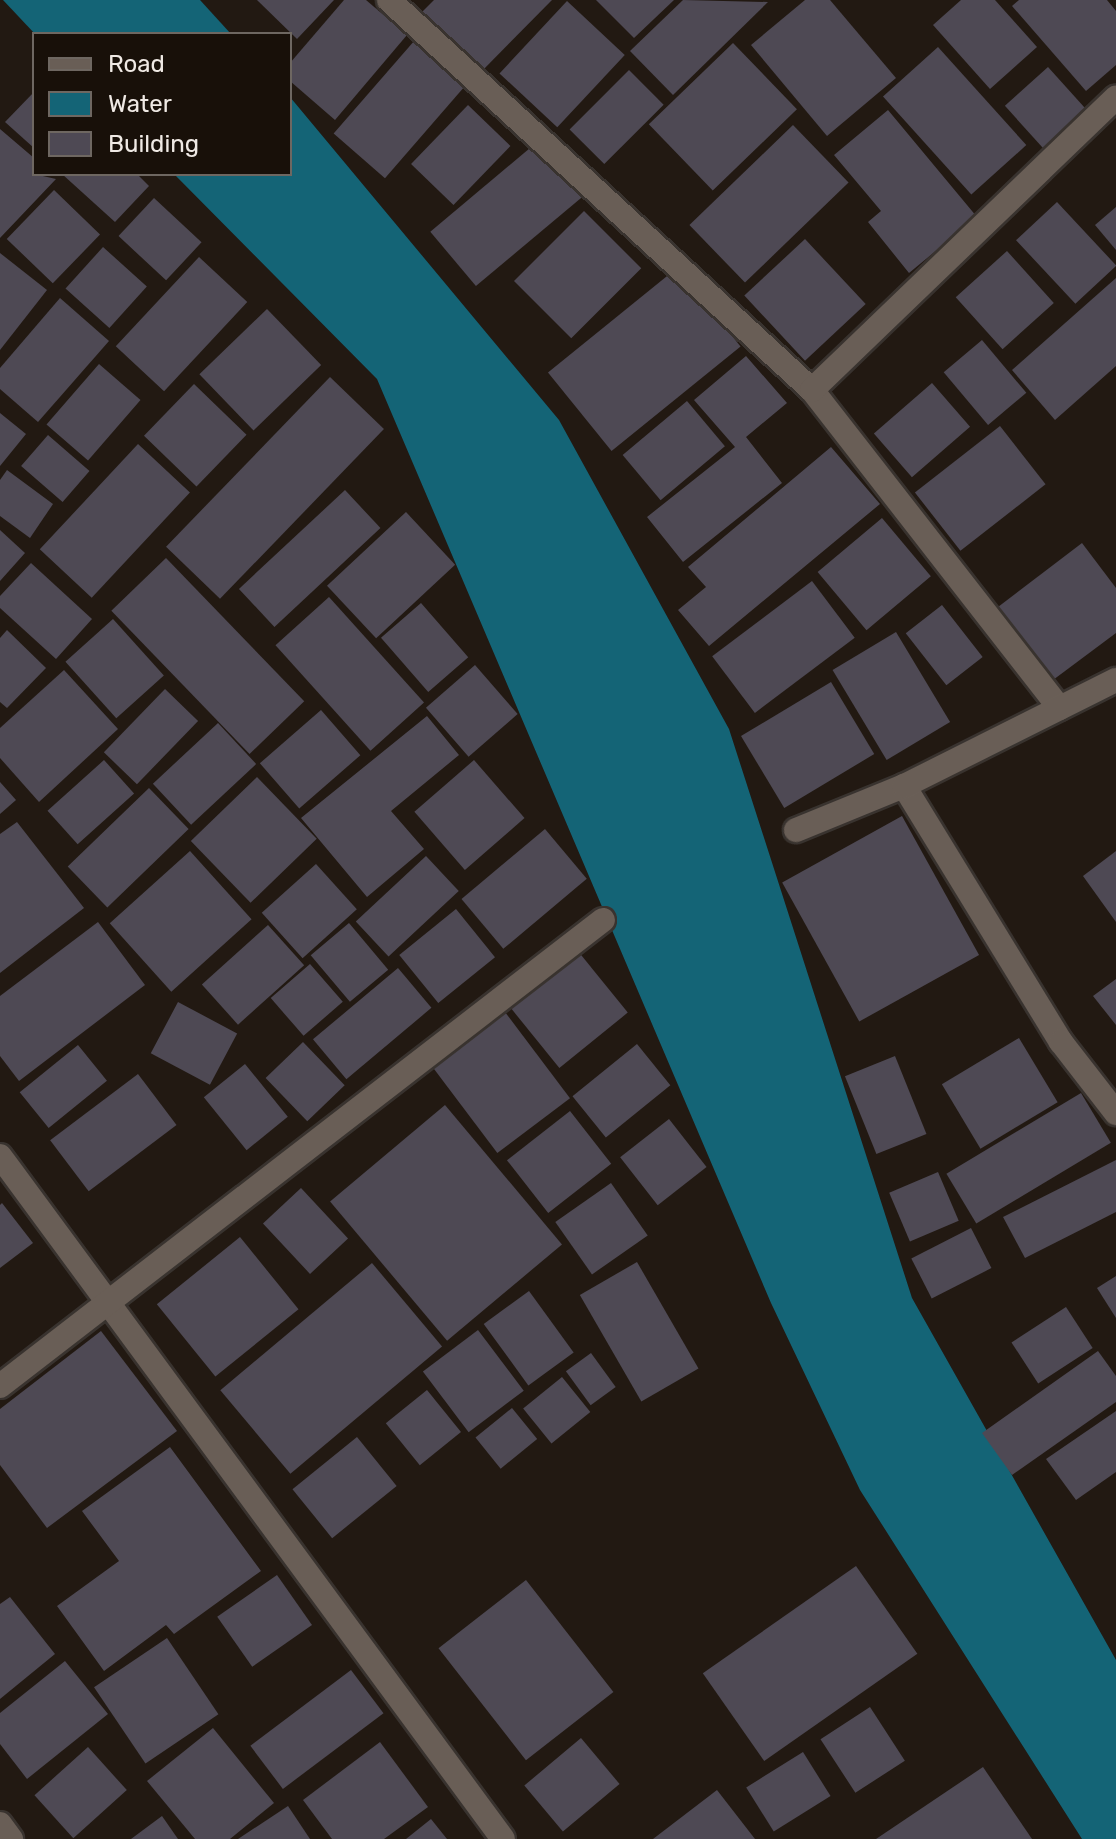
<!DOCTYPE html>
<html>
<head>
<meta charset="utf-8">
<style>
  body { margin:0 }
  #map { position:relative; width:1116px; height:1839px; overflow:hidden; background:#221912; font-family:Rubik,sans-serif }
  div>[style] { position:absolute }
  .water>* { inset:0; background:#146476 }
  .building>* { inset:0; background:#4e4954; transform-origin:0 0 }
  .roads { filter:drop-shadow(2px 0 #39332f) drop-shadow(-2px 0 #39332f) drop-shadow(0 2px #39332f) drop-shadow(0 -2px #39332f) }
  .street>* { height:24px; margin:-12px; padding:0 12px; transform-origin:12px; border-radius:12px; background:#695e56 }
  span { translate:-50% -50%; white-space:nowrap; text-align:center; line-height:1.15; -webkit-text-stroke:6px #181009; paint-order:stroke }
  .legend { position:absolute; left:32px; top:32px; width:260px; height:144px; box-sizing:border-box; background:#181009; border:2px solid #6e6761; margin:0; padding:10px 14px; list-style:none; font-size:24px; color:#efe9e4 }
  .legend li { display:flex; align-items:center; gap:16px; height:40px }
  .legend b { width:40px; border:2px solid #6e6761 }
</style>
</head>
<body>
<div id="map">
  <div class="water">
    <i style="clip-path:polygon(3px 0,200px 0,231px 34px,35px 34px)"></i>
    <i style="clip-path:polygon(290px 97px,559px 420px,729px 729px,912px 1298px,1116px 1660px,1116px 1839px,1082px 1839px,860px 1490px,771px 1303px,377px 379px,174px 174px,290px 174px)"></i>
  </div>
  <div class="building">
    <i style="clip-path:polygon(257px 0,334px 0,297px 39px)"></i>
    <i style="clip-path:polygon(344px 0,366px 0,407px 35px,335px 120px,290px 81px,290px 63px)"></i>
    <i style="clip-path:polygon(434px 0,552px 0,481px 72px,421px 13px)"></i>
    <i style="clip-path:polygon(596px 0,674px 0,634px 38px)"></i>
    <i style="clip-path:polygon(683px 0,768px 2px,673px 95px,630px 51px)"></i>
    <i style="clip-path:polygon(805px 0,830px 0,896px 78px,827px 136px,751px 45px)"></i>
    <i style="clip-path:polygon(961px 0,995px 0,1037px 47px,990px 89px,933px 25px)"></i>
    <i style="clip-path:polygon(1019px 0,1107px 0,1116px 11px,1116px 65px,1086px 91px,1012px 6px)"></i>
    <i style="left:567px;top:1px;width:79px;height:99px;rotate:43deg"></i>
    <i style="left:415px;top:40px;width:68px;height:124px;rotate:41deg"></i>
    <i style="left:733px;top:43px;width:92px;height:117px;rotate:46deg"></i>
    <i style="left:938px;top:47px;width:132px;height:74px;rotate:48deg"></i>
    <i style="left:1048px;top:67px;width:64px;height:58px;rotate:48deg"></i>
    <i style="left:629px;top:70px;width:49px;height:84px;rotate:45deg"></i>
    <i style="clip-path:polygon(34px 92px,34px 148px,5px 122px)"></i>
    <i style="left:468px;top:105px;width:59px;height:82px;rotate:44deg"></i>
    <i style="clip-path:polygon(888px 110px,977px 217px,909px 273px,868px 222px,881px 211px,834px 155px)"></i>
    <i style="left:793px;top:125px;width:80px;height:144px;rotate:46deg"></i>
    <i style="clip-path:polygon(0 129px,34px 158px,34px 174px,56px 179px,0 238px)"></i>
    <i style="left:536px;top:143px;width:71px;height:138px;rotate:50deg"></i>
    <i style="clip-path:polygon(62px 174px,137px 174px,149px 186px,115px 222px)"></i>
    <i style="left:54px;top:190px;width:64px;height:68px;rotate:44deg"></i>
    <i style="left:154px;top:198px;width:65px;height:52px;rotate:43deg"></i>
    <i style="left:1057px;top:202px;width:87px;height:56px;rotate:47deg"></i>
    <i style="clip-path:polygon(1116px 207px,1116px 250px,1095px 225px)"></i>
    <i style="left:584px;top:211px;width:81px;height:99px;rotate:45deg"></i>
    <i style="left:805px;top:239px;width:89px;height:83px;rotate:47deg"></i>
    <i style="left:103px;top:247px;width:59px;height:56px;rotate:42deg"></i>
    <i style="left:1007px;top:251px;width:70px;height:69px;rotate:48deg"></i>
    <i style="clip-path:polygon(0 253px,47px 290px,0 350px)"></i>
    <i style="left:199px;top:257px;width:66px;height:122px;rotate:43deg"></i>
    <i style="left:677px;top:268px;width:101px;height:166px;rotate:51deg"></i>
    <i style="clip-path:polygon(1116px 278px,1116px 366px,1055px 420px,1012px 370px)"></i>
    <i style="clip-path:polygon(60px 298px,109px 341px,38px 422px,0 389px,0 368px)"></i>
    <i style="left:267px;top:309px;width:78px;height:94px;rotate:46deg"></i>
    <i style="left:982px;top:340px;width:69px;height:50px;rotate:50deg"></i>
    <i style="clip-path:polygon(746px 356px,787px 403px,746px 437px,782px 483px,683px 562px,647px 517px,735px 447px,694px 400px)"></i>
    <i style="left:99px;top:364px;width:55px;height:80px;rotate:41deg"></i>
    <i style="left:330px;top:377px;width:75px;height:236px;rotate:44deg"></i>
    <i style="left:932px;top:383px;width:58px;height:77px;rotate:49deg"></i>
    <i style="left:194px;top:384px;width:73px;height:72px;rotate:44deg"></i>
    <i style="left:687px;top:401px;width:59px;height:84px;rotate:50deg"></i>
    <i style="clip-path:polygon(0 413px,26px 434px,0 466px)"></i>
    <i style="left:1000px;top:426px;width:74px;height:108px;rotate:52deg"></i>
    <i style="left:48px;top:435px;width:55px;height:41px;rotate:41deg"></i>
    <i style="left:138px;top:444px;width:71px;height:144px;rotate:43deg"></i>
    <i style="clip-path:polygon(831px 447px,880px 504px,709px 646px,678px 610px,706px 587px,688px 567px)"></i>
    <i style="clip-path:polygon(7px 470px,53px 504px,30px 538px,0 516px,0 480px)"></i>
    <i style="left:345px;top:490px;width:52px;height:145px;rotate:47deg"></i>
    <i style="left:406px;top:512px;width:72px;height:108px;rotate:47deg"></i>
    <i style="left:882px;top:518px;width:76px;height:84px;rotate:50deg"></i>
    <i style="clip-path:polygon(0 530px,25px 553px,0 581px)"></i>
    <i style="clip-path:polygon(1082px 543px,1116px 588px,1116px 633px,1053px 680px,998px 607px)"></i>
    <i style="left:166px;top:558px;width:199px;height:76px;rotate:46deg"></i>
    <i style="clip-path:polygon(31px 563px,92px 619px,56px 659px,0 608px,0 596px)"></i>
    <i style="left:812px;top:581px;width:71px;height:125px;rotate:53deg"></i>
    <i style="left:329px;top:597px;width:142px;height:72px;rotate:48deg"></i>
    <i style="left:421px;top:603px;width:72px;height:53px;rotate:49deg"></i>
    <i style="left:942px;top:605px;width:66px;height:46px;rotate:52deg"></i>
    <i style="left:113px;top:619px;width:76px;height:64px;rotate:48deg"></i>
    <i style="clip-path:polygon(7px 630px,46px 668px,7px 708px,0 702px,0 638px)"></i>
    <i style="left:896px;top:632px;width:105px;height:74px;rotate:59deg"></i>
    <i style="left:475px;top:665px;width:65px;height:65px;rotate:49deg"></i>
    <i style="clip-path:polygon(64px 670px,118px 729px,39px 802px,0 758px,0 728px)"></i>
    <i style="left:831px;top:682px;width:84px;height:105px;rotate:59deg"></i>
    <i style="left:165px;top:689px;width:46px;height:88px;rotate:44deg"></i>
    <i style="left:321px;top:710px;width:60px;height:81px;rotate:49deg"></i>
    <i style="clip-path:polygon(427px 716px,459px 755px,391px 811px,424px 849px,367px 897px,301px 818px)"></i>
    <i style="left:218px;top:723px;width:56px;height:89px;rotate:47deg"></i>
    <i style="left:104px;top:760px;width:45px;height:76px;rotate:48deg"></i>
    <i style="left:474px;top:760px;width:77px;height:79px;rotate:49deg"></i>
    <i style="left:257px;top:777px;width:86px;height:92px;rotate:46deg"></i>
    <i style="clip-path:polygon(0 782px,16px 800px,0 814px)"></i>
    <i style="left:149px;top:788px;width:57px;height:113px;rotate:46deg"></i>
    <i style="left:902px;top:816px;width:159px;height:137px;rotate:61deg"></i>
    <i style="clip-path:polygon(17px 822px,84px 908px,0 973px,0 834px)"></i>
    <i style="left:545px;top:829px;width:65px;height:109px;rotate:50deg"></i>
    <i style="left:190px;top:851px;width:92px;height:108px;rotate:48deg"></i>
    <i style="clip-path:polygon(1116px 851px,1116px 922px,1083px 876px)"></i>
    <i style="left:426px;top:856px;width:48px;height:96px;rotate:47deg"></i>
    <i style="left:316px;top:864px;width:61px;height:73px;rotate:48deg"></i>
    <i style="left:456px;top:909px;width:62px;height:73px;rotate:51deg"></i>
    <i style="clip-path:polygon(98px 922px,145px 985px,19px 1081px,0 1056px,0 996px)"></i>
    <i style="left:349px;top:923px;width:61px;height:50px;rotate:50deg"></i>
    <i style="left:268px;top:925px;width:54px;height:89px;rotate:48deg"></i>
    <i style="left:573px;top:945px;width:87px;height:88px;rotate:51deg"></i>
    <i style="left:310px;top:964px;width:50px;height:52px;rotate:49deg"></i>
    <i style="left:398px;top:968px;width:52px;height:111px;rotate:50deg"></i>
    <i style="clip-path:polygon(1116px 979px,1116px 1025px,1093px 996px)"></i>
    <i style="left:178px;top:1002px;width:67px;height:58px;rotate:28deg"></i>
    <i style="left:502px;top:1008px;width:113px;height:91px;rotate:53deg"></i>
    <i style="left:1019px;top:1038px;width:75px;height:90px;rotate:59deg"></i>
    <i style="left:303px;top:1042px;width:60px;height:52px;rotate:46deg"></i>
    <i style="left:637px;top:1044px;width:53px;height:83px;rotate:51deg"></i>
    <i style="left:78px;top:1045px;width:46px;height:75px;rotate:51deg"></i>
    <i style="left:895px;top:1056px;width:84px;height:54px;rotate:68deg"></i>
    <i style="left:245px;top:1064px;width:68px;height:53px;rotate:51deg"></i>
    <i style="left:138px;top:1074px;width:64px;height:110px;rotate:53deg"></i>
    <i style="left:1081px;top:1093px;width:58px;height:157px;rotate:59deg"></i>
    <i style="left:445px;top:1105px;width:182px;height:150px;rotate:50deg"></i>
    <i style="left:570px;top:1111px;width:67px;height:80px;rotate:52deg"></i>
    <i style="left:669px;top:1119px;width:61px;height:62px;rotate:52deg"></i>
    <i style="clip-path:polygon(1116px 1160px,1116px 1212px,1025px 1258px,1003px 1217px)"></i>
    <i style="left:938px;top:1172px;width:53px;height:53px;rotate:67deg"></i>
    <i style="left:611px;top:1183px;width:64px;height:68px;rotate:55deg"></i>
    <i style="left:301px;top:1188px;width:69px;height:52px;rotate:47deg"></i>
    <i style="clip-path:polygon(2px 1203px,33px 1243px,0 1268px,0 1205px)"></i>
    <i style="left:971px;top:1228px;width:45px;height:67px;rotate:63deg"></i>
    <i style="left:240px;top:1237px;width:93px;height:107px;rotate:51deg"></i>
    <i style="left:637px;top:1262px;width:123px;height:66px;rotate:60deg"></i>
    <i style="left:372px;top:1263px;width:109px;height:198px;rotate:50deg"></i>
    <i style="clip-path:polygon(1116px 1276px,1116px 1318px,1097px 1288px)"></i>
    <i style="left:529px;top:1291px;width:76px;height:56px;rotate:54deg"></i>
    <i style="left:1066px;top:1307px;width:49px;height:65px;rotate:57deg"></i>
    <i style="left:478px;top:1330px;width:76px;height:69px;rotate:53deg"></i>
    <i style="clip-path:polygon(101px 1331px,177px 1431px,47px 1528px,0 1465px,0 1409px)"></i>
    <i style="clip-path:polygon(1098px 1351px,1116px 1376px,1116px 1402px,1012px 1475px,982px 1433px)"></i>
    <i style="left:591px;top:1353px;width:42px;height:31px;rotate:54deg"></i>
    <i style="left:562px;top:1377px;width:45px;height:50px;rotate:51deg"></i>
    <i style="left:427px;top:1390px;width:54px;height:53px;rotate:51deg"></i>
    <i style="left:512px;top:1408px;width:40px;height:47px;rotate:51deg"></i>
    <i style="clip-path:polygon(1116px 1411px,1116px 1472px,1076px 1500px,1046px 1459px)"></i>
    <i style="left:357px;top:1437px;width:63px;height:83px;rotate:51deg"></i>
    <i style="clip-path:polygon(170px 1447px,261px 1571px,174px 1634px,166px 1625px,104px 1671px,57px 1606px,119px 1561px,82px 1511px)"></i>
    <i style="left:856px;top:1566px;width:107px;height:187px;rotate:55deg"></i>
    <i style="left:277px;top:1575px;width:61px;height:73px;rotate:55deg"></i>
    <i style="left:526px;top:1580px;width:142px;height:111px;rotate:52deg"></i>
    <i style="clip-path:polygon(10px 1597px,55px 1654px,0 1699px,0 1604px)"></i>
    <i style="left:167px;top:1638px;width:92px;height:88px;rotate:56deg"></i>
    <i style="clip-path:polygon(65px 1661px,108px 1714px,27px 1779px,0 1744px,0 1713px)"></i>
    <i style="left:351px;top:1670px;width:54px;height:126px;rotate:53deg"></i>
    <i style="left:870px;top:1707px;width:64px;height:59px;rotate:57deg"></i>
    <i style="clip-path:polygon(213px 1728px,274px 1803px,230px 1839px,195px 1839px,147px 1781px)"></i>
    <i style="left:581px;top:1738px;width:60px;height:74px;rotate:50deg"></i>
    <i style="clip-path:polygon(380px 1742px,428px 1807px,384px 1839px,332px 1839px,303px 1800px)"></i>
    <i style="left:88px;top:1747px;width:58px;height:72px;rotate:48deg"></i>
    <i style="left:803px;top:1752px;width:52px;height:67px;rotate:58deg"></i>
    <i style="clip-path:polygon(983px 1767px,1032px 1839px,876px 1839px)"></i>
    <i style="clip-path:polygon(717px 1790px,755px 1839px,653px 1839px)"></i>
    <i style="clip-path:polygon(288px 1806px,310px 1839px,238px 1839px)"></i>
    <i style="clip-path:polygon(162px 1816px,178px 1839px,131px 1839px)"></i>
    <i style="clip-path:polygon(431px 1819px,447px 1839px,406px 1839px)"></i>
  </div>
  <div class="roads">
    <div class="street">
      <i style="left:389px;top:0;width:575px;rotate:42.68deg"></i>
      <i style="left:812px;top:390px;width:403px;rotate:52.1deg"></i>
      <i style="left:812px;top:390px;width:422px;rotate:-43.9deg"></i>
      <i style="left:904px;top:786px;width:300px;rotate:58.5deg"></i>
      <i style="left:1061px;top:1042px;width:90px;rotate:52.2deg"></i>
      <i style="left:796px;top:830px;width:117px;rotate:-22.2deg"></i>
      <i style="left:904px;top:786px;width:237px;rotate:-26.6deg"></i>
      <i style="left:0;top:1156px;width:848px;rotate:53.63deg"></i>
      <i style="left:0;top:1386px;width:762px;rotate:-37.7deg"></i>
      <i style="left:0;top:1824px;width:19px;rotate:54deg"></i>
    </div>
  </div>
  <ul class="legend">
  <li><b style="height:10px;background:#695e56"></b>Road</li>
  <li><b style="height:22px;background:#146476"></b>Water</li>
  <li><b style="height:22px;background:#4e4954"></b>Building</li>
  </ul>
</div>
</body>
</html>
